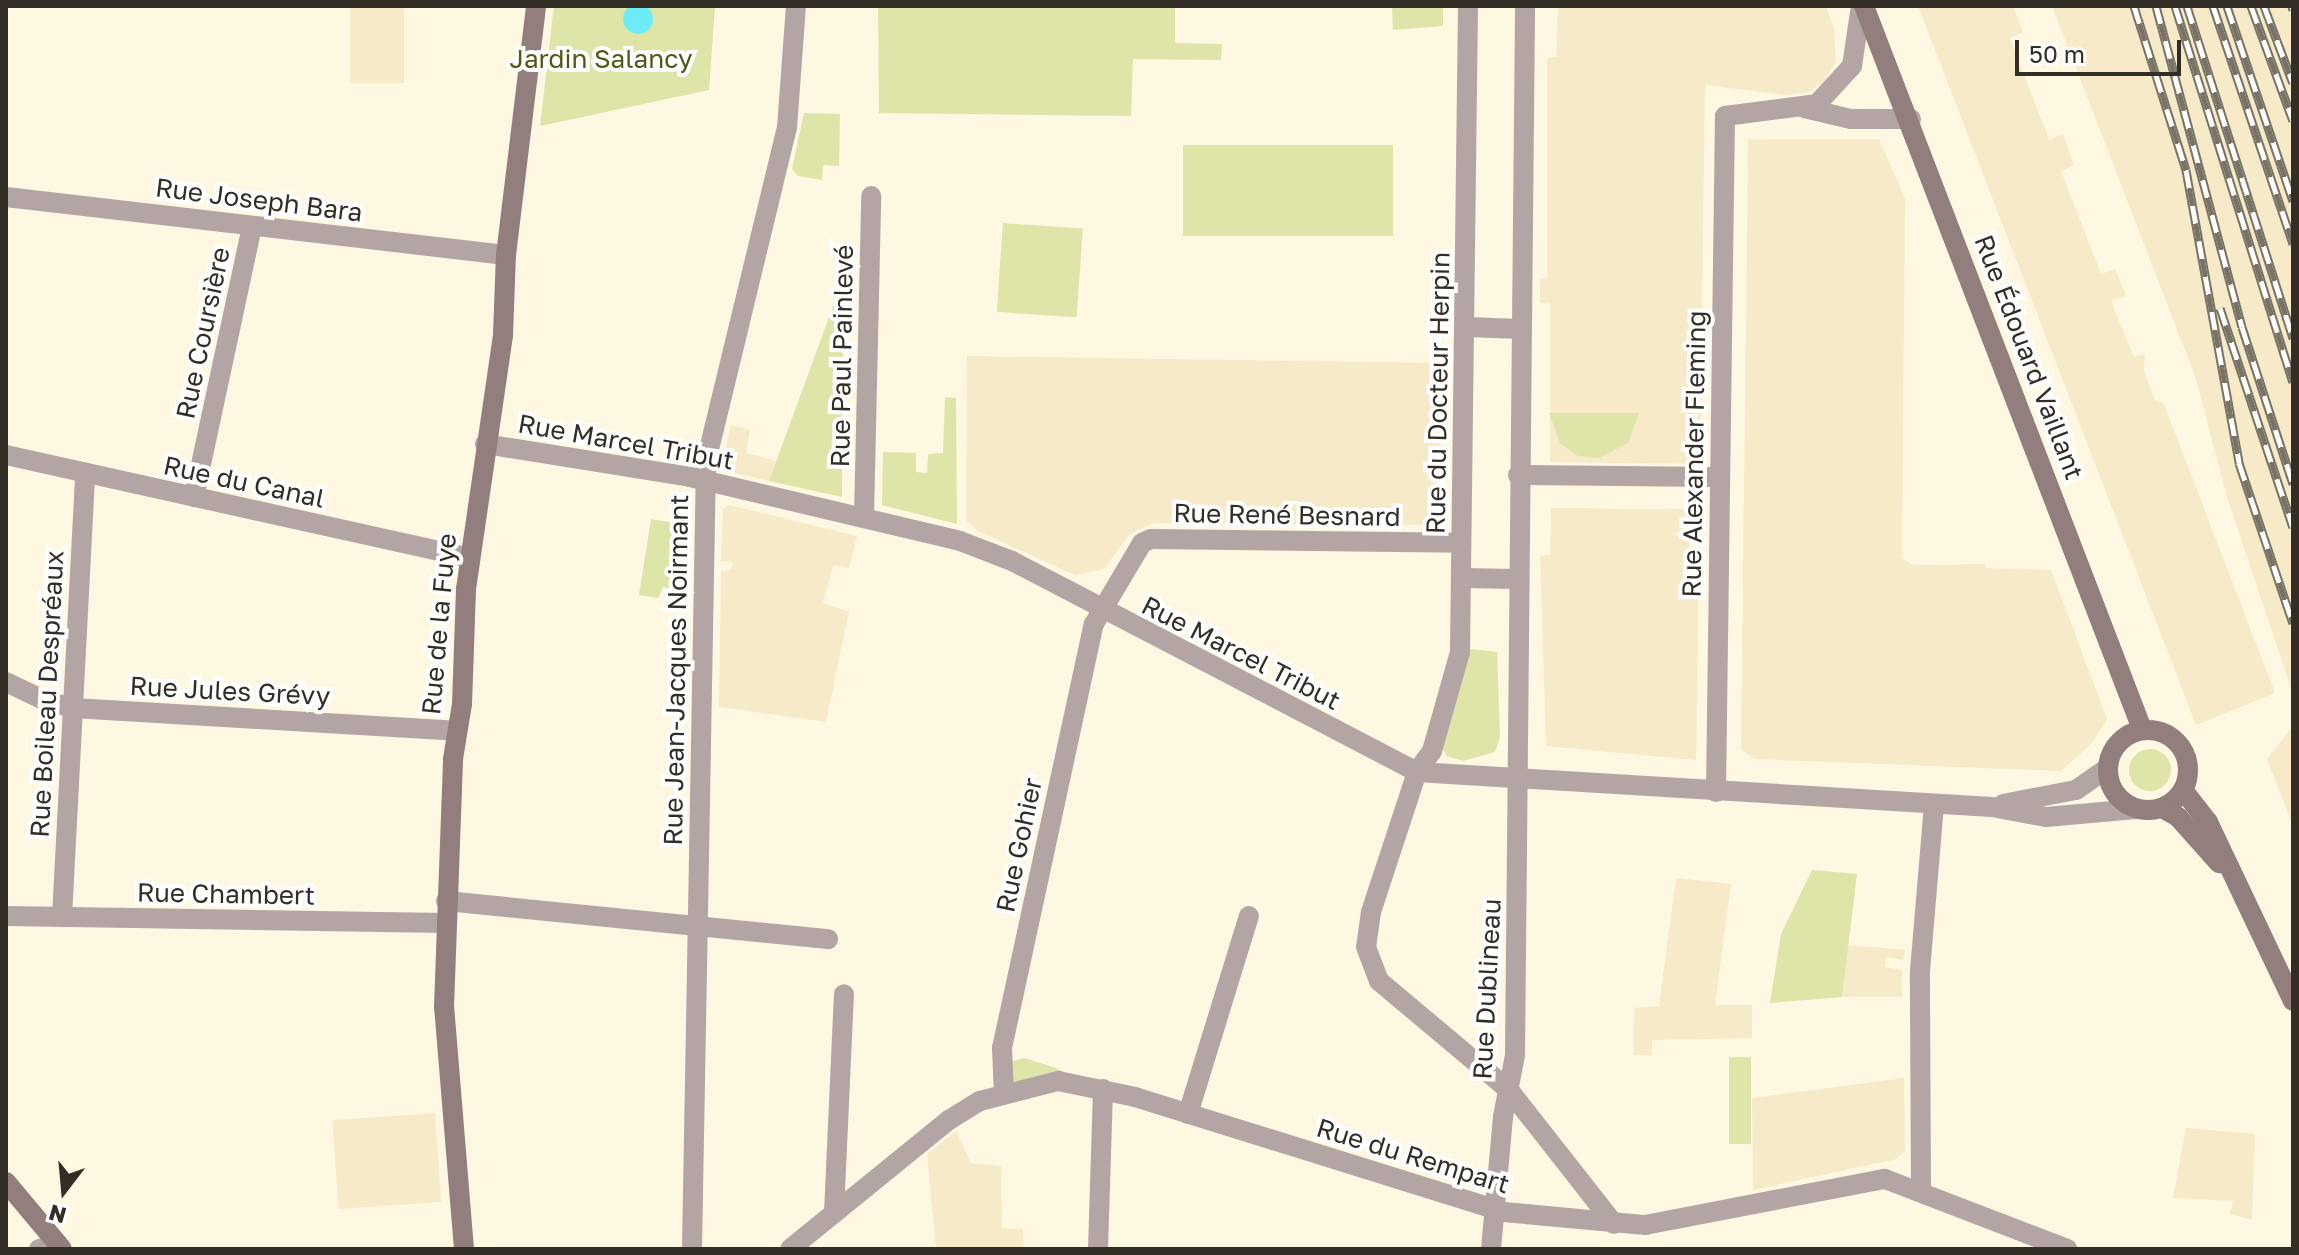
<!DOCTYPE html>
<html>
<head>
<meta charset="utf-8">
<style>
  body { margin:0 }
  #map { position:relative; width:2299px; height:1255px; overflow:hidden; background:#fef7e2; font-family:"Golos Text",sans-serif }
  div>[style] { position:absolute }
  .built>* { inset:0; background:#f6eac9; transform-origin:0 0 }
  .green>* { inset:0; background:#dfe4a8; transform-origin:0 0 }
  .round { border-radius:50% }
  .water>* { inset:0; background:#6eebf8 }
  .street>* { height:20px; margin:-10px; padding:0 10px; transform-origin:10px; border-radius:10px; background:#b3a5a4 }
  .secondary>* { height:20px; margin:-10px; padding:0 10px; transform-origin:10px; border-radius:10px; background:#927e7d }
  .secondary>.ring { margin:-10px; padding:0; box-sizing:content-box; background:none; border:20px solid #927e7d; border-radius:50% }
  .rail>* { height:9px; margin-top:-4.5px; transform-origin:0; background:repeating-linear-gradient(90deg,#fff 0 18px,#787366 0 36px); box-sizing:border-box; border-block:2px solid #787366 }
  span { translate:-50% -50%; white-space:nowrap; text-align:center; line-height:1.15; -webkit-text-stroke:8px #fff; paint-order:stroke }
  .park-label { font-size:26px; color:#535615 }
  .street-label { font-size:26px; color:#322e25 }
  .frame { position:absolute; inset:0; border:8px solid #322e25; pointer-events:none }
  .north { position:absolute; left:24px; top:1151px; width:80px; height:80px; -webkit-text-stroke:6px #fff; paint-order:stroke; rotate:196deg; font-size:22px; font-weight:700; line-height:32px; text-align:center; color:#322e25 }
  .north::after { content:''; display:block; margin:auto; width:28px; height:36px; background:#322e25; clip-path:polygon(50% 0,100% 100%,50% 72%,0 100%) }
  .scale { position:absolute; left:2015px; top:40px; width:166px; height:36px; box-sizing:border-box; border:4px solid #322e25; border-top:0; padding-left:10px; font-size:24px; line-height:28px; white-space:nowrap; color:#322e25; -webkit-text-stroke:6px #fff; paint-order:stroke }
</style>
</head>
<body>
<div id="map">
  <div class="built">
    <i style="left:350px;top:6px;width:54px;height:77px"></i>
    <i style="clip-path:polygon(1558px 6px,1826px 6px,1834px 28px,1836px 62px,1825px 80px,1810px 92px,1787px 95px,1705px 85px,1700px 464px,1550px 462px,1550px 303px,1540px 303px,1540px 279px,1547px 279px,1547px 58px,1556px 57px)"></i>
    <i style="clip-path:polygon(1918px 6px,2013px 6px,2023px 32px,2010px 38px,2049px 140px,2063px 134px,2074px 165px,2061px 171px,2101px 274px,2115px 269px,2126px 295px,2111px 301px,2134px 357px,2145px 354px,2144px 371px,2155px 400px,2164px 404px,2275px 693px,2196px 725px)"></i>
    <i style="clip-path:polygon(2052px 6px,2293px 6px,2293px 694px,2227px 497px,2195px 376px)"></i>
    <i style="clip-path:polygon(1748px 139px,1879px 139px,1905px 199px,1902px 558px,1913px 565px,1985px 564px,1985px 568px,2051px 570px,2107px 719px,2093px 742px,2061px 771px,1754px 759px,1741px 749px)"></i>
    <i style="clip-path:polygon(967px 356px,1441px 363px,1440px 515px,1429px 525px,1153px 523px,1130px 534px,1104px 569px,1075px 575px,978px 531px,966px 520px)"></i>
    <i style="clip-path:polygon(731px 425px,750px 430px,746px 453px,776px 461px,769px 481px,727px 471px,723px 460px)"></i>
    <i style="clip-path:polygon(729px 505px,857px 536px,849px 568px,833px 565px,823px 603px,849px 612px,826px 722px,719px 707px,721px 571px,731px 570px,733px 562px,721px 561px,723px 509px)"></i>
    <i style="clip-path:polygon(1551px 508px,1690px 509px,1689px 562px,1699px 562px,1696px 760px,1546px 746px,1540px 556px,1550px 555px)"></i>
    <i style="clip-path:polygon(2293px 726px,2293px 826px,2267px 759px)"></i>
    <i style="clip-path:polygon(1676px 878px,1731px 884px,1715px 1005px,1752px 1005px,1752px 1038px,1652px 1040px,1652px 1055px,1633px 1055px,1634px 1008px,1659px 1006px)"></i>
    <i style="clip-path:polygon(1848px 945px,1905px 950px,1903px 960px,1886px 957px,1885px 967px,1902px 970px,1902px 997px,1842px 997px)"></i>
    <i style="clip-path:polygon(1904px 1078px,1905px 1150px,1897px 1159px,1753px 1190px,1752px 1098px)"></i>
    <i style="left:435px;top:1113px;width:89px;height:103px;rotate:86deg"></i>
    <i style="clip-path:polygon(2186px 1128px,2255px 1134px,2252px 1220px,2230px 1214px,2233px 1201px,2173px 1198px)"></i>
    <i style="clip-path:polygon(956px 1131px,971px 1163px,1001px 1166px,1002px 1228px,1023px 1229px,1024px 1249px,936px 1249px,927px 1154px)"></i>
  </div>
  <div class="green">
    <i style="clip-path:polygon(554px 6px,715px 6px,709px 90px,540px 126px)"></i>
    <i style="clip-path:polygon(878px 6px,1175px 6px,1175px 43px,1222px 44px,1221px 60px,1133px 59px,1131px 116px,879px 113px)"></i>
    <i style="clip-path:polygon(1392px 6px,1443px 6px,1443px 26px,1393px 30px)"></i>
    <i style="clip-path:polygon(804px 113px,840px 114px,839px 166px,823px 165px,822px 180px,798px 176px,792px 169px)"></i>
    <i style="left:1183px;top:145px;width:210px;height:91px"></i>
    <i style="left:1003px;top:223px;width:80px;height:89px;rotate:4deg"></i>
    <i style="clip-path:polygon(842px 282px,843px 283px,842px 497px,769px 481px)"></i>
    <i style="clip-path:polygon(945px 397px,956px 398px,957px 524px,882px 505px,883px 452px,916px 453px,916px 472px,927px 473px,928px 454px,943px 453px)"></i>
    <i style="clip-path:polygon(1549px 413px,1639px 413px,1628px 443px,1599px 458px,1578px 456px,1560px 443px)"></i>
    <i style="clip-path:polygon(651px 519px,680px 524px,669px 588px,663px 587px,658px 598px,639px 595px)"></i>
    <i style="clip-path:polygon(1470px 649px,1497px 652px,1500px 737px,1495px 752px,1463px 761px,1447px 756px,1440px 745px)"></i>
    <i class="round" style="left:2129px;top:749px;width:42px;height:42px"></i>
    <i style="clip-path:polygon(1812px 870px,1857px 874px,1842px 997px,1770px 1003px,1781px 934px)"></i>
    <i style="left:1729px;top:1057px;width:22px;height:87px"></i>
    <i style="clip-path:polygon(1024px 1058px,1040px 1063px,1059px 1069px,1056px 1076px,1018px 1083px,1012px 1081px,1007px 1063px)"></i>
  </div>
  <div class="water">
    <i class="round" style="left:623px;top:4px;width:30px;height:30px"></i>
  </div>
  <div class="street">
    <i style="left:1468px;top:6px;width:646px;rotate:90.71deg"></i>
    <i style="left:1460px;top:652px;width:103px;rotate:105.8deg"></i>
    <i style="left:1432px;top:751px;width:26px;rotate:126deg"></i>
    <i style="left:1417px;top:772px;width:147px;rotate:108.2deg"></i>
    <i style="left:1371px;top:912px;width:35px;rotate:98deg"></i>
    <i style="left:1366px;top:947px;width:36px;rotate:69deg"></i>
    <i style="left:1379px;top:981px;width:170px;rotate:40deg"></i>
    <i style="left:1509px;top:1090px;width:170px;rotate:51.9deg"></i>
    <i style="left:1804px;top:108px;width:48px;rotate:13.2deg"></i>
    <i style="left:1851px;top:119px;width:60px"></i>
    <i style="left:6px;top:197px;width:503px;rotate:6.62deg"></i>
    <i style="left:1466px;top:327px;width:54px;rotate:2.1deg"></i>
    <i style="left:485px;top:444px;width:208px;rotate:9.1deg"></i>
    <i style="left:690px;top:477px;width:277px;rotate:13.3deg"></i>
    <i style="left:960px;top:541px;width:56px;rotate:21deg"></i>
    <i style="left:1012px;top:561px;width:457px;rotate:27.5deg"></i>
    <i style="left:1417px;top:772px;width:576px;rotate:3.48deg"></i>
    <i style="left:1992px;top:807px;width:55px;rotate:10.5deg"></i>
    <i style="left:2046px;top:817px;width:90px;rotate:-5.1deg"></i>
    <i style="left:6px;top:455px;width:475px;rotate:12.5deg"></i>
    <i style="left:1518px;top:475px;width:199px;rotate:0.6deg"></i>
    <i style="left:194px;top:497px;width:277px;rotate:-77.9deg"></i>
    <i style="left:864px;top:516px;width:320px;rotate:-88.7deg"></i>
    <i style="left:1461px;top:578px;width:56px;rotate:1deg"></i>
    <i style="left:6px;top:682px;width:47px;rotate:25.5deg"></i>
    <i style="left:48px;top:702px;width:26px;rotate:13deg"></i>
    <i style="left:73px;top:708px;width:384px;rotate:3.4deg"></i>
    <i style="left:1716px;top:792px;width:676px;rotate:-89.24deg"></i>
    <i style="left:1725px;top:116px;width:93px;rotate:-7.4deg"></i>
    <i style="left:1817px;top:104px;width:52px;rotate:-47.4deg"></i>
    <i style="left:1852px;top:66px;width:61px;rotate:-81.5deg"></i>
    <i style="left:2003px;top:804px;width:74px;rotate:-10.9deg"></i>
    <i style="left:2076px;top:790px;width:38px;rotate:-35deg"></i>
    <i style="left:446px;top:901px;width:384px;rotate:5.7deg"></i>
    <i style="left:6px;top:916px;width:439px;rotate:0.9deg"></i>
    <i style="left:62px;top:917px;width:445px;rotate:-87deg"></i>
    <i style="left:1004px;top:1094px;width:46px;rotate:-92.5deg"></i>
    <i style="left:1002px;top:1048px;width:434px;rotate:-77.8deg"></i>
    <i style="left:1094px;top:624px;width:94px;rotate:-59.3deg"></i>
    <i style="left:1142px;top:543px;width:10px;rotate:-24deg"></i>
    <i style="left:1151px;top:539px;width:310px;rotate:0.7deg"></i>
    <i style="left:1188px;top:1114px;width:207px;rotate:-72.9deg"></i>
    <i style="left:1921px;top:1190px;width:219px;rotate:-90.3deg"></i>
    <i style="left:1920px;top:971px;width:167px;rotate:-85.2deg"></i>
    <i style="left:834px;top:1213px;width:219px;rotate:-87.4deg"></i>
    <i style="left:39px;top:1249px;width:19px;rotate:-16deg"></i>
    <i style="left:692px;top:1249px;width:787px;rotate:-88.98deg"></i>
    <i style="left:706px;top:462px;width:344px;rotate:-76.4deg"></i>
    <i style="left:787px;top:128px;width:122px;rotate:-85.8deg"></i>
    <i style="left:790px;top:1249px;width:205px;rotate:-39.1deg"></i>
    <i style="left:949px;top:1120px;width:36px;rotate:-32deg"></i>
    <i style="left:980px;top:1101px;width:81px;rotate:-14.4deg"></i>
    <i style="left:1058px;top:1081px;width:79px;rotate:11.7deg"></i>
    <i style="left:1135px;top:1097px;width:387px;rotate:17.3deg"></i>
    <i style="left:1504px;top:1212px;width:142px;rotate:5.3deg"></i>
    <i style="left:1645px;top:1225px;width:244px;rotate:-10.9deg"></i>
    <i style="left:1885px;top:1179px;width:195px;rotate:21deg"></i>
    <i style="left:1098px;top:1249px;width:160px;rotate:-88.2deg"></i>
    <i style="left:1491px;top:1249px;width:133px;rotate:-84.8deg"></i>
    <i style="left:1503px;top:1117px;width:63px;rotate:-79deg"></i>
    <i style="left:1515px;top:1055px;width:1049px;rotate:-89.45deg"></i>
  </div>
  <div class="secondary">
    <i style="left:1864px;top:6px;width:775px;rotate:68.97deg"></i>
    <i class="ring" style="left:2108px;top:730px;width:60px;height:60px"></i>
    <i style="left:2183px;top:790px;width:41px;rotate:52deg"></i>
    <i style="left:2208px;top:822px;width:198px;rotate:64.6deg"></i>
    <i style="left:2162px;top:808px;width:18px;rotate:29deg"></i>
    <i style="left:2178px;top:817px;width:62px;rotate:48.3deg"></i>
    <i style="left:6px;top:1182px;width:87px;rotate:50.1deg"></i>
    <i style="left:464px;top:1249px;width:243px;rotate:-94.7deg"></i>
    <i style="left:444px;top:1007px;width:248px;rotate:-87.9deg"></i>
    <i style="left:453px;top:759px;width:56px;rotate:-80.7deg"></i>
    <i style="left:462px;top:704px;width:115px;rotate:-88deg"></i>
    <i style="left:466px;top:589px;width:257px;rotate:-81.7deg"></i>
    <i style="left:503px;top:335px;width:80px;rotate:-87.9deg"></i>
    <i style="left:506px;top:255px;width:251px;rotate:-83.1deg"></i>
  </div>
  <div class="rail">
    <i style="left:2134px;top:6px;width:172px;rotate:72.4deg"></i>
    <i style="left:2186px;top:170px;width:298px;rotate:79.7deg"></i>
    <i style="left:2239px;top:463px;width:169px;rotate:71.4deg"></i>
    <i style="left:2156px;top:6px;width:332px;rotate:75deg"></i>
    <i style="left:2242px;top:327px;width:165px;rotate:72deg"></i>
    <i style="left:2175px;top:6px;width:394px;rotate:72.6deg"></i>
    <i style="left:2187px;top:6px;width:349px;rotate:72.3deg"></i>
    <i style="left:2213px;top:6px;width:251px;rotate:71.4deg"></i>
    <i style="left:2227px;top:6px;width:206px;rotate:71.3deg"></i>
    <i style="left:2251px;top:6px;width:122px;rotate:69.9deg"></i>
    <i style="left:2264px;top:6px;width:82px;rotate:69.4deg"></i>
    <i style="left:2292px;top:6px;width:4px;rotate:76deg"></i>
    <i style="left:2220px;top:308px;width:231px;rotate:71.6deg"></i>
  </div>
  <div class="park-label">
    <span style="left:601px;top:59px">Jardin Salancy</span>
  </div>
  <div class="street-label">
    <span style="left:259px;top:200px;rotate:7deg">Rue Joseph Bara</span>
    <span style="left:203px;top:333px;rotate:-78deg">Rue Coursière</span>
    <span style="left:842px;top:356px;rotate:-89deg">Rue Paul Painlevé</span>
    <span style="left:2029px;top:357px;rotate:69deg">Rue Édouard Vaillant</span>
    <span style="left:1438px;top:393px;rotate:-89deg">Rue du Docteur Herpin</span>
    <span style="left:626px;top:442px;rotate:10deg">Rue Marcel Tribut</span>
    <span style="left:1694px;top:454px;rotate:-89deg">Rue Alexander Fleming</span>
    <span style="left:244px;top:482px;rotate:12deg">Rue du Canal</span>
    <span style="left:1287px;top:515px;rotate:1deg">Rue René Besnard</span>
    <span style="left:439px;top:624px;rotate:-85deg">Rue de la Fuye</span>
    <span style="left:1241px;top:653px;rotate:27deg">Rue Marcel Tribut</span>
    <span style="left:676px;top:670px;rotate:-89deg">Rue Jean-Jacques Noirmant</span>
    <span style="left:230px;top:691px;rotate:3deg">Rue Jules Grévy</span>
    <span style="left:47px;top:694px;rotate:-87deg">Rue Boileau Despréaux</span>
    <span style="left:1019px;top:845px;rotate:-78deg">Rue Gohier</span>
    <span style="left:226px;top:894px;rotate:1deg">Rue Chambert</span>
    <span style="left:1487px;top:989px;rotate:-87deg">Rue Dublineau</span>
    <span style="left:1413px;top:1156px;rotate:17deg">Rue du Rempart</span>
  </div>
  <div class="frame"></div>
  <div class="north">N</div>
  <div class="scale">50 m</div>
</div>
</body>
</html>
